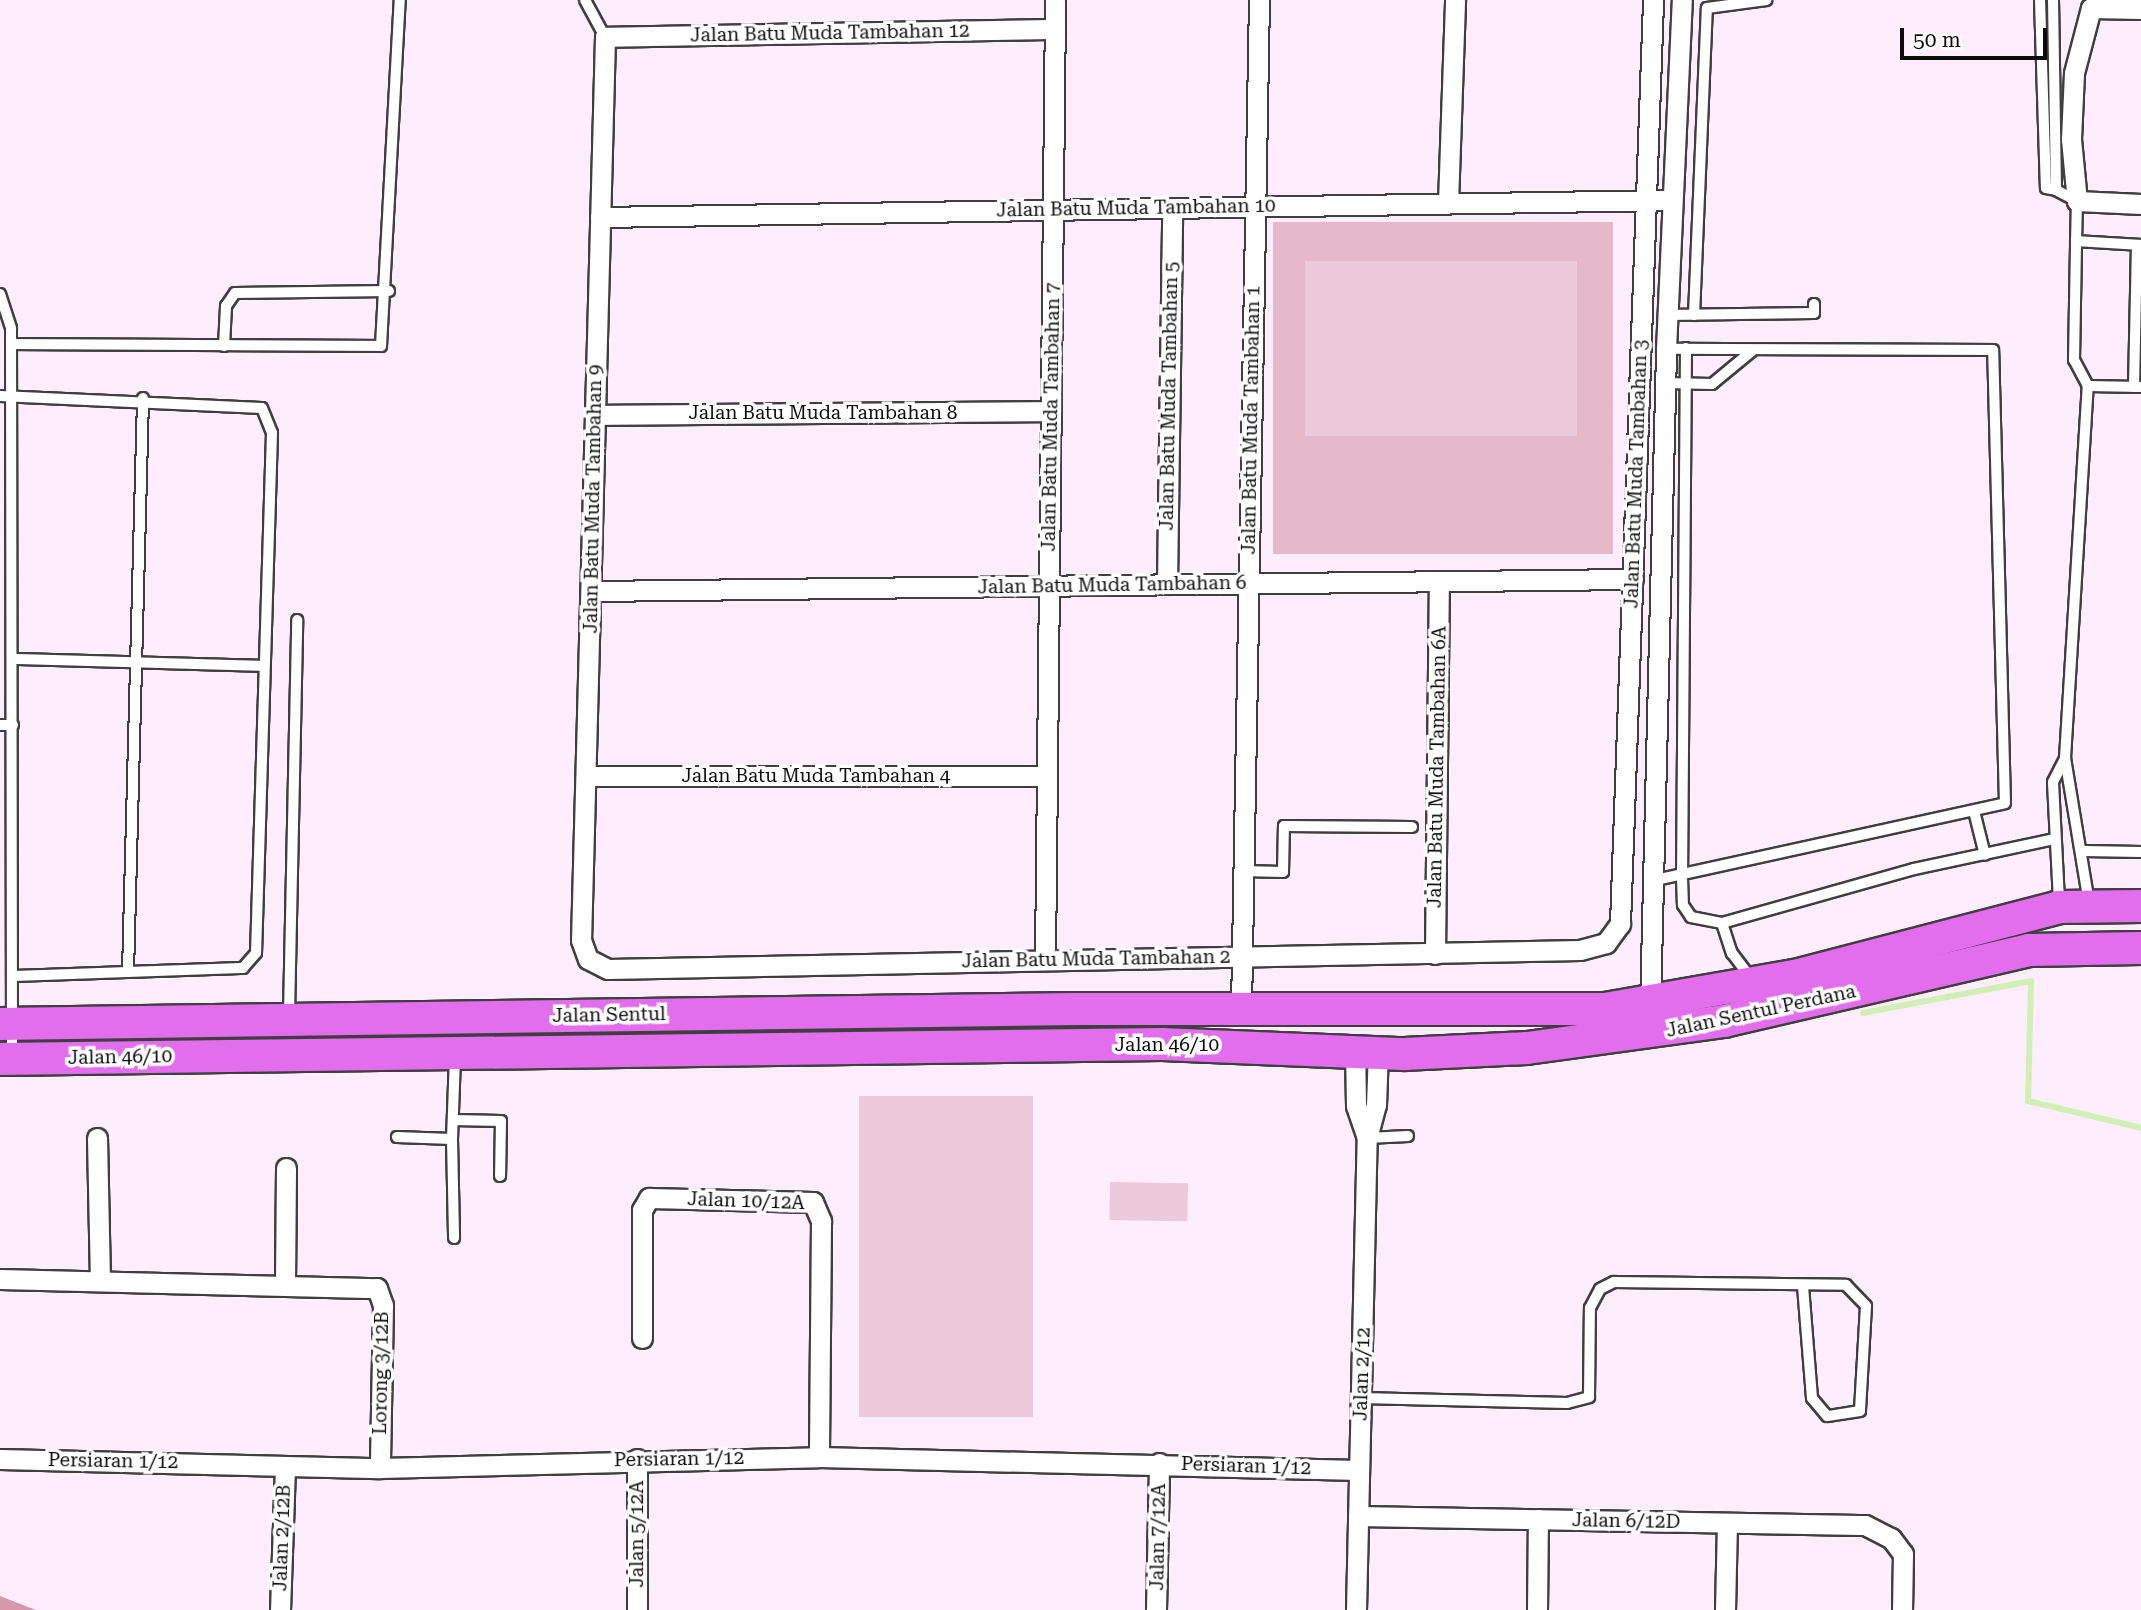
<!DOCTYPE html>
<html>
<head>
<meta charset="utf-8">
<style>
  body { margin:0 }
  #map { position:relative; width:2141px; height:1610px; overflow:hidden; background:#fdedfd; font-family:"Roboto Serif",serif }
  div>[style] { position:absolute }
  .green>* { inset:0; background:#e5b9c9; transform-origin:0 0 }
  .forest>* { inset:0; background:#d49aaa }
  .pitch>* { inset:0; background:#edcadb; transform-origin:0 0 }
  .stream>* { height:6px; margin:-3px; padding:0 3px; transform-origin:3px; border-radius:3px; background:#d0f0b6 }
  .roads { filter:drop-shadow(2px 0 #3f3f3f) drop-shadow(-2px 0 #3f3f3f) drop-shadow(0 2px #3f3f3f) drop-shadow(0 -2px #3f3f3f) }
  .lane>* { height:10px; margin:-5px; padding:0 5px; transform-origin:5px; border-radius:5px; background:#fff }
  .street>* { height:19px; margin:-9.5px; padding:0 9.5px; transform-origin:9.5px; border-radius:9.5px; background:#fff }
  .primary>* { height:32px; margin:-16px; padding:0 16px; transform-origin:16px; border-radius:16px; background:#e36eed }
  span { translate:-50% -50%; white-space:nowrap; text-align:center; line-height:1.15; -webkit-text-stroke:7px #fff; paint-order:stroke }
  .street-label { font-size:19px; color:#0c0c0c }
  .scale { position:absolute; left:1900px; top:28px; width:147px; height:32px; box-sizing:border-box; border:4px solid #0c0c0c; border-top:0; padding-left:9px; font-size:21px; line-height:24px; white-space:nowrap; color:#0c0c0c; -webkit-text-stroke:5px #fff; paint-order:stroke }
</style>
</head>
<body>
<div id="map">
  <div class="green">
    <i style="left:1273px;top:222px;width:340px;height:332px"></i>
  </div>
  <div class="forest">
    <i style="clip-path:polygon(0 1596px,36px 1610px,0 1610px)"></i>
  </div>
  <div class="pitch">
    <i style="left:1305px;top:261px;width:272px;height:175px"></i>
    <i style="left:859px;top:1096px;width:174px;height:321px"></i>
    <i style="left:1110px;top:1182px;width:78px;height:38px;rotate:1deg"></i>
  </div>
  <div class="stream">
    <i style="left:1863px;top:1013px;width:171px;rotate:-10.8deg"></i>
    <i style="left:2031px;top:981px;width:120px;rotate:91.4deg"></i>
    <i style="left:2028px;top:1101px;width:116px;rotate:13.4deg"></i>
  </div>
  <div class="roads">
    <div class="lane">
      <i style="left:585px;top:0;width:42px;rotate:61.6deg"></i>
      <i style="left:2040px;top:0;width:188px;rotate:88.2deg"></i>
      <i style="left:2046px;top:188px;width:10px;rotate:11deg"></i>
      <i style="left:2053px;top:0;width:190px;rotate:89.1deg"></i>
      <i style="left:2056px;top:190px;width:24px;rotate:28deg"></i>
      <i style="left:2077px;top:201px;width:40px;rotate:91.4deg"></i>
      <i style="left:0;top:294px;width:36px;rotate:72deg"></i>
      <i style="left:11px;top:328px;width:727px;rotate:89.92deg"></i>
      <i style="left:1667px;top:315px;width:147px;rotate:-0.8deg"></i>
      <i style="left:1814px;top:313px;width:9px;rotate:-90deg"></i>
      <i style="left:1694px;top:315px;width:307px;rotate:-87.6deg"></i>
      <i style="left:1707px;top:8px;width:60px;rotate:-7.7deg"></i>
      <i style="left:11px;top:344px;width:370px;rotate:0.3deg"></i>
      <i style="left:381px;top:346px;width:347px;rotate:-86.9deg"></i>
      <i style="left:224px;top:346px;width:40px;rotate:-87.1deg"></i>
      <i style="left:226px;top:306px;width:16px;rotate:-55deg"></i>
      <i style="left:235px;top:293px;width:154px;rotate:-0.7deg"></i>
      <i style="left:1686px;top:348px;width:530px;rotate:90.43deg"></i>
      <i style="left:1682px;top:878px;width:27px;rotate:88deg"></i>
      <i style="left:1683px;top:905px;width:14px;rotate:56deg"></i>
      <i style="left:1691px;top:917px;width:32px;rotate:11deg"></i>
      <i style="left:1722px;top:923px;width:199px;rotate:-15.7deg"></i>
      <i style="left:1914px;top:869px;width:143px;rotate:-12.1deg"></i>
      <i style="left:1664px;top:383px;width:48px;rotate:1.2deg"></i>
      <i style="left:1712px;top:384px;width:52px;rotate:-39.5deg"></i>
      <i style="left:2088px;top:386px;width:53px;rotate:1.1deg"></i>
      <i style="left:2134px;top:387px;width:142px;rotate:-88.8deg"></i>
      <i style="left:0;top:396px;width:262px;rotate:2.6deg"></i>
      <i style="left:262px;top:408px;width:27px;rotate:68deg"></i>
      <i style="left:272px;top:433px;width:520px;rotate:91.76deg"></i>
      <i style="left:256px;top:953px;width:20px;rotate:131deg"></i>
      <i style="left:243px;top:968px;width:231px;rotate:178deg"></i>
      <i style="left:14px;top:659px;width:248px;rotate:1.6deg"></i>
      <i style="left:0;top:725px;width:13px"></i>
      <i style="left:1974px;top:811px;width:45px;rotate:76deg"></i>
      <i style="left:2084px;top:851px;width:57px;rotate:1deg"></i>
      <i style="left:1243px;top:871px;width:40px;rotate:1.4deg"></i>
      <i style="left:1283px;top:872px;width:46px;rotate:-88.8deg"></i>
      <i style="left:1284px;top:826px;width:128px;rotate:0.4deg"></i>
      <i style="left:1651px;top:881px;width:362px;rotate:-12.4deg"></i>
      <i style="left:2005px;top:803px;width:453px;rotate:-91.5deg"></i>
      <i style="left:1993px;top:350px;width:327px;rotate:-179.8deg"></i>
      <i style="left:2059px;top:901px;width:119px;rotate:-92.9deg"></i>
      <i style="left:2053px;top:782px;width:27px;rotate:-63deg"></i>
      <i style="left:2089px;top:903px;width:147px;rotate:-99.4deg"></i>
      <i style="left:2065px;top:758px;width:373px;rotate:-86.5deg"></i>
      <i style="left:2088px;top:386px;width:30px;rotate:-118deg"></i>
      <i style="left:2074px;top:360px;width:119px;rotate:-89deg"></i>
      <i style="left:2076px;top:241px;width:65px;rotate:3.5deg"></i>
      <i style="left:1722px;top:923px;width:32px;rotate:72deg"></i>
      <i style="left:1732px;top:953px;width:31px;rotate:53deg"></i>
      <i style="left:128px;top:972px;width:574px;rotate:-88.5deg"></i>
      <i style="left:289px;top:1015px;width:395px;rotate:-88.8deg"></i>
      <i style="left:453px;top:1120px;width:48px;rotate:1.2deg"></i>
      <i style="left:501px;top:1121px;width:55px;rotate:91deg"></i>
      <i style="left:397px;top:1137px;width:55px;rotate:2.1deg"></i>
      <i style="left:452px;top:1139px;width:82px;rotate:-87.9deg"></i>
      <i style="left:1367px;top:1138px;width:41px;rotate:-2.8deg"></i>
      <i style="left:452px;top:1139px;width:99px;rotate:88.8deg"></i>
      <i style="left:1361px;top:1398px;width:206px;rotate:1.4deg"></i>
      <i style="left:1567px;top:1403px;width:23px;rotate:-15deg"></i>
      <i style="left:1589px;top:1397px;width:89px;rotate:-89.4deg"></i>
      <i style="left:1590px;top:1308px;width:21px;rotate:-62deg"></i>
      <i style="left:1600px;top:1289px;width:16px;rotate:-27deg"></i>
      <i style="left:1614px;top:1282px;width:232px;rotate:0.7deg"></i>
      <i style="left:1846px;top:1285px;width:29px;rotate:46deg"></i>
      <i style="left:1866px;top:1306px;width:105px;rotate:93.3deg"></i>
      <i style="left:1860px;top:1411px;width:33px;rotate:171deg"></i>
      <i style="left:1827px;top:1416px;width:23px;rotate:-130deg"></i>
      <i style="left:1812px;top:1398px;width:111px;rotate:-94.6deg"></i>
    </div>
    <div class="street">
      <i style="left:2141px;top:9px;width:50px;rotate:-178.9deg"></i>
      <i style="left:2091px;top:8px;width:67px;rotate:104.7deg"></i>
      <i style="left:2074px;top:73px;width:66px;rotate:92.6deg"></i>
      <i style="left:2071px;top:139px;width:62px;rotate:84.5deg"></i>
      <i style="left:2077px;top:201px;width:64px;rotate:2.7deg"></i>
      <i style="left:1055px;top:29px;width:450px;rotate:179deg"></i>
      <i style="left:605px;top:37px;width:903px;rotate:91.52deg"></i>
      <i style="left:581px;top:940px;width:20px;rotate:70deg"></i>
      <i style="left:588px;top:959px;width:22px;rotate:27deg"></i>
      <i style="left:608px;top:969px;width:972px;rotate:-1.12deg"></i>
      <i style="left:1580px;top:950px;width:27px;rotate:-15deg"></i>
      <i style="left:1606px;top:943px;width:24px;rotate:-54deg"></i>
      <i style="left:1620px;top:924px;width:925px;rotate:-87.95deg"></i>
      <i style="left:1448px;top:203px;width:203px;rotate:-88deg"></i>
      <i style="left:600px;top:217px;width:1072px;rotate:-0.91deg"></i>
      <i style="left:595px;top:415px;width:456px;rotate:-0.5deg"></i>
      <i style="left:1167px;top:584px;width:376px;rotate:-89.2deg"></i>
      <i style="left:591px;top:591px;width:1042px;rotate:-0.66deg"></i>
      <i style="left:586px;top:776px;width:461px"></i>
      <i style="left:1435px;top:954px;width:373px;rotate:-89.4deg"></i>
      <i style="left:1045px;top:960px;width:960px;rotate:-89.4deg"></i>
      <i style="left:1650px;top:1006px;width:657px;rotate:-88.6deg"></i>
      <i style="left:1666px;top:349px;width:349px;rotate:-87.4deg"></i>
      <i style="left:1241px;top:1009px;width:1009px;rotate:-88.98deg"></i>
      <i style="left:1355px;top:1047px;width:59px;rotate:89deg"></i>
      <i style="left:1356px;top:1106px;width:34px;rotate:71deg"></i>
      <i style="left:97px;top:1138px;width:141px;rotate:88.8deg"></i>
      <i style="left:0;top:1279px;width:377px;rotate:1.4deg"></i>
      <i style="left:377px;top:1288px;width:18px;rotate:71deg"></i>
      <i style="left:383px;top:1305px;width:163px;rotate:91.1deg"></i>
      <i style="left:285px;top:1284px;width:116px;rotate:-89.5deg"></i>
      <i style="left:642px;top:1338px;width:128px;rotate:-90deg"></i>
      <i style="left:642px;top:1210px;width:14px;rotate:-60deg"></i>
      <i style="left:649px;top:1198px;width:164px;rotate:1.4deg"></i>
      <i style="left:813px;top:1202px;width:21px;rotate:67deg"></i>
      <i style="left:821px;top:1221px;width:236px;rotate:90.5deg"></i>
      <i style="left:0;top:1459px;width:380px;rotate:1.4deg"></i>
      <i style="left:380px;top:1468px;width:439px;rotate:-1.4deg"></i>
      <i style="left:819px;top:1457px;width:540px;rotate:1.38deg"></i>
      <i style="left:637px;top:1459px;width:151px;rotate:90deg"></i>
      <i style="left:1358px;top:1516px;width:507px;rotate:1.02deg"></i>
      <i style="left:1865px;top:1525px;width:29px;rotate:27deg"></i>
      <i style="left:1891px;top:1538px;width:20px;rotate:53deg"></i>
      <i style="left:1903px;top:1554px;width:56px;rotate:91deg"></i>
      <i style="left:280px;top:1610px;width:144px;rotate:-88deg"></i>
      <i style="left:1156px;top:1610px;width:147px;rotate:-88.8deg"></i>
      <i style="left:1356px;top:1610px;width:472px;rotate:-88.7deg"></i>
      <i style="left:1367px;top:1138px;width:34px;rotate:-75deg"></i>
      <i style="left:1376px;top:1105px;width:55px;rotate:-87.9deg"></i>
      <i style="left:1537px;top:1610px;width:91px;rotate:-89.4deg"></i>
      <i style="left:1725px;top:1610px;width:87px;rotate:-88.7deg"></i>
    </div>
    <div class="primary">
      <i style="left:0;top:1024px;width:1076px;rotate:-0.8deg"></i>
      <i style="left:1076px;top:1009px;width:529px"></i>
      <i style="left:1605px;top:1009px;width:193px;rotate:-9.9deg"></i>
      <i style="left:1795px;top:976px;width:273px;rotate:-14.6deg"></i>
      <i style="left:2059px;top:907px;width:82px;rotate:-0.7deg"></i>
      <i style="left:0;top:1059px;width:1162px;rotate:-0.74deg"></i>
      <i style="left:1162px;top:1044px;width:242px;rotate:2.4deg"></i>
      <i style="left:1404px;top:1054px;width:123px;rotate:-2.8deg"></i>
      <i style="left:1527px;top:1048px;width:199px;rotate:-7.8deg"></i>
      <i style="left:1724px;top:1021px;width:313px;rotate:-13.1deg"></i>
      <i style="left:2029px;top:950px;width:112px;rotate:-1deg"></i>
    </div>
  </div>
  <div class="street-label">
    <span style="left:830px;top:33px;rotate:-1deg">Jalan Batu Muda Tambahan 12</span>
    <span style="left:1136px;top:208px;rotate:-1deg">Jalan Batu Muda Tambahan 10</span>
    <span style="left:1169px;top:396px;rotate:-89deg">Jalan Batu Muda Tambahan 5</span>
    <span style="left:823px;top:413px">Jalan Batu Muda Tambahan 8</span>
    <span style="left:1051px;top:417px;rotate:-89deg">Jalan Batu Muda Tambahan 7</span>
    <span style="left:1251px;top:420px;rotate:-89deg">Jalan Batu Muda Tambahan 1</span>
    <span style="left:1636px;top:474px;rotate:-88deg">Jalan Batu Muda Tambahan 3</span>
    <span style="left:593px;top:499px;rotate:-89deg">Jalan Batu Muda Tambahan 9</span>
    <span style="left:1112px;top:585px;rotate:-1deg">Jalan Batu Muda Tambahan 6</span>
    <span style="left:1437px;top:767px;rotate:-89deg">Jalan Batu Muda Tambahan 6A</span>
    <span style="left:816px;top:776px">Jalan Batu Muda Tambahan 4</span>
    <span style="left:1096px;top:959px;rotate:-1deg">Jalan Batu Muda Tambahan 2</span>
    <span style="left:1761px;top:1011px;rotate:-12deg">Jalan Sentul Perdana</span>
    <span style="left:609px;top:1015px;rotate:-1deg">Jalan Sentul</span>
    <span style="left:1167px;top:1045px">Jalan 46/10</span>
    <span style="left:120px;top:1057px;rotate:-1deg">Jalan 46/10</span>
    <span style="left:746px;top:1201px;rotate:2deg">Jalan 10/12A</span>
    <span style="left:381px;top:1373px;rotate:-89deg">Lorong 3/12B</span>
    <span style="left:1362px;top:1374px;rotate:-88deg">Jalan 2/12</span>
    <span style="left:679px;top:1459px;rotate:-1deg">Persiaran 1/12</span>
    <span style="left:113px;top:1461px;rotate:1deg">Persiaran 1/12</span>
    <span style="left:1246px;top:1466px;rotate:2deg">Persiaran 1/12</span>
    <span style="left:1626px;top:1521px;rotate:1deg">Jalan 6/12D</span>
    <span style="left:637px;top:1534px;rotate:-90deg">Jalan 5/12A</span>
    <span style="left:1158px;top:1537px;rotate:-89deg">Jalan 7/12A</span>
    <span style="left:282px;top:1538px;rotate:-88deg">Jalan 2/12B</span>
  </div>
  <div class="scale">50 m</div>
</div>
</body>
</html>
